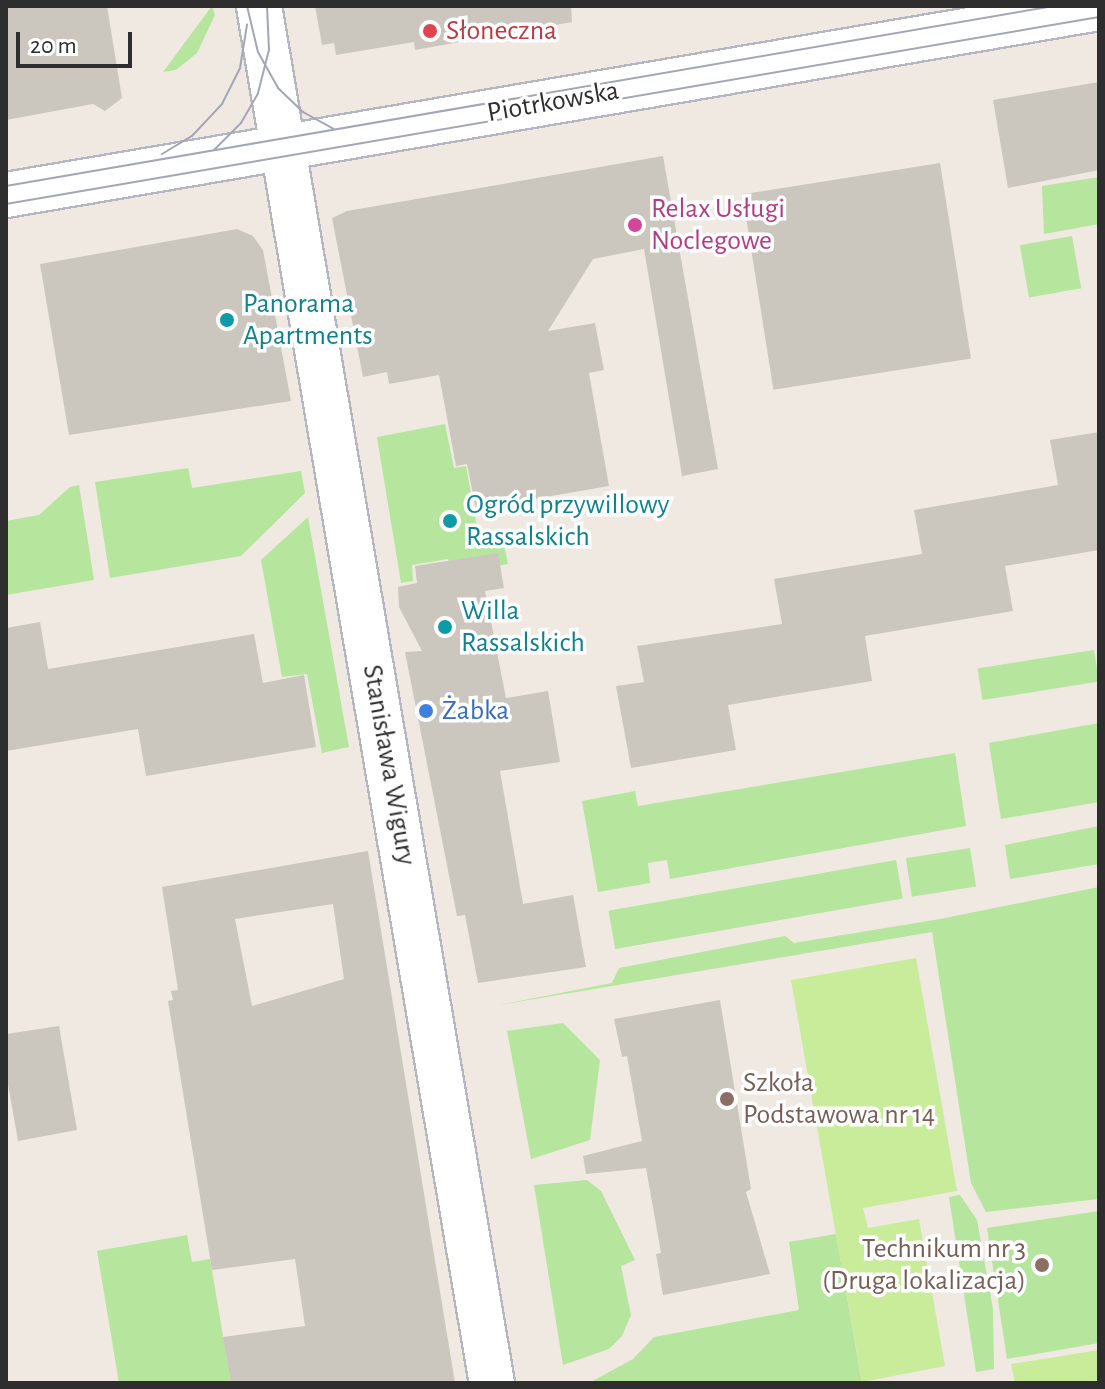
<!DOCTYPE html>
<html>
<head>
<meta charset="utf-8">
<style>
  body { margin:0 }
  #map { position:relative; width:1105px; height:1389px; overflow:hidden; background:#efe9e1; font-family:"Alegreya Sans",sans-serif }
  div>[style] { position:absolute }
  .green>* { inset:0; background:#b6e59e; transform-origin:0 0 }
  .pitch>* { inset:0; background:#c9ec9a }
  .building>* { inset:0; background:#cbc7bf; transform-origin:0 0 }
  .roads { filter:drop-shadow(2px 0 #b4b7c1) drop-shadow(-2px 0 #b4b7c1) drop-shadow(0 2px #b4b7c1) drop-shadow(0 -2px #b4b7c1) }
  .secondary>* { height:44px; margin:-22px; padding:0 22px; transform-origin:22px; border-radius:22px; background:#fff }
  .tram>* { height:2px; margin:-1px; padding:0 1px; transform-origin:1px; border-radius:1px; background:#a3a6b8 }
  .dots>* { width:22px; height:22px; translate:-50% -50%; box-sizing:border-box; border:4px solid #fff; border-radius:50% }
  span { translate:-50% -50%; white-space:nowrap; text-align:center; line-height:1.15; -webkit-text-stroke:7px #fff; paint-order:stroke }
  .health-label { font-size:28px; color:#be3a42 }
  .left { translate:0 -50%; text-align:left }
  .street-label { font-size:28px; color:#2e2e2e }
  .hotel-label { font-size:28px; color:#b23c85 }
  .culture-label { font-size:28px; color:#0d838f }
  .shop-label { font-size:28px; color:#366cbe }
  .education-label { font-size:28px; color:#785e54 }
  .right { translate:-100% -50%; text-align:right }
  .frame { position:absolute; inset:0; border:8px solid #2e2e2e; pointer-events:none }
  .scale { position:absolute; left:16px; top:32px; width:116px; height:36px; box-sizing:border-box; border:4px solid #2e2e2e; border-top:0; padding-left:10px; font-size:24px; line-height:28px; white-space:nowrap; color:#2e2e2e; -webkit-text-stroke:6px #fff; paint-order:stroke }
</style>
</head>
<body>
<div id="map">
  <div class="green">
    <i style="clip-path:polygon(212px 6px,215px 15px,197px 53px,176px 70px,163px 72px)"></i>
    <i style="clip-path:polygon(1099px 177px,1099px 224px,1044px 234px,1042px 186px)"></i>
    <i style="left:1072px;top:236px;width:53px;height:53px;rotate:80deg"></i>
    <i style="clip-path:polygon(445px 424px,454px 468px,466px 466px,479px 538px,502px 536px,508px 564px,452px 575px,448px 559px,412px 565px,413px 581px,401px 583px,377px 437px)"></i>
    <i style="clip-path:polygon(188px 468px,192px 488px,301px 471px,305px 493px,241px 556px,110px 578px,95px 482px)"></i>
    <i style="clip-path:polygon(79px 485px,94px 580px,6px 595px,6px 521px,39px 515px,70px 487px)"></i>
    <i style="clip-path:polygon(308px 517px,349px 747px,322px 753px,307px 674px,282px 677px,261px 560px)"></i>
    <i style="left:1094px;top:650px;width:32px;height:118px;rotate:81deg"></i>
    <i style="clip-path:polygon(1099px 723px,1099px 802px,1001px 819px,989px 743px)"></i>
    <i style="clip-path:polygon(955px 753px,966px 826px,670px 879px,667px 860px,648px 863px,650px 883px,598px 892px,582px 801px,635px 791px,638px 806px)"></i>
    <i style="clip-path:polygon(1099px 826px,1099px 864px,1010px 879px,1005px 845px)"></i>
    <i style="left:970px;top:848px;width:39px;height:65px;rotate:81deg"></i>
    <i style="left:896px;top:860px;width:39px;height:292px;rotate:80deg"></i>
    <i style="clip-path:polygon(1099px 887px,1099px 1199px,986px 1212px,971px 1183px,932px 932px,499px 1005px,612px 983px,619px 968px,785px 936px,794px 943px,940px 919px)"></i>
    <i style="clip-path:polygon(563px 1023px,600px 1060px,590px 1140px,531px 1159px,507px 1031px)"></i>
    <i style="clip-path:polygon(587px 1180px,601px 1191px,635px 1260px,621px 1266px,631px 1315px,622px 1336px,609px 1349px,563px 1365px,534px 1185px)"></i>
    <i style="clip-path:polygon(960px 1195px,977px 1220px,993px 1309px,994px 1369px,976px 1372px,949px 1197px)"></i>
    <i style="clip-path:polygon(1099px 1211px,1099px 1343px,1007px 1359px,987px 1228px)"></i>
    <i style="clip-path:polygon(836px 1234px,862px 1383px,589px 1383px,633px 1359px,654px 1337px,799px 1310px,789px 1242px)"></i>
    <i style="clip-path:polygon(187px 1235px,192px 1262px,210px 1259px,231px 1383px,119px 1383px,97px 1251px)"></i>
  </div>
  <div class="pitch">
    <i style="clip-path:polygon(916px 958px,957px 1191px,863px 1208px,868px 1228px,919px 1219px,945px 1366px,862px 1382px,791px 980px)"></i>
    <i style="clip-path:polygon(1099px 1350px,1099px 1383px,1015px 1383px,1011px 1364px)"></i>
  </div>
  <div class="building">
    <i style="clip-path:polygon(6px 6px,107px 6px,122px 98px,105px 111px,93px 104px,6px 120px)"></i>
    <i style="clip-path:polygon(315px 6px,571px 6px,572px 22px,415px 50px,414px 42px,336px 55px,334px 43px,322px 45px)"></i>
    <i style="clip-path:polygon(1099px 82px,1099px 170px,1008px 188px,993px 100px)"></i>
    <i style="clip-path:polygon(663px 156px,718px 469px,682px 476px,644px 249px,593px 259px,548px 331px,595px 323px,604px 370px,589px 373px,609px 486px,476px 509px,467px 464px,456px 466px,439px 375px,389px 384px,387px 372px,363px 377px,332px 218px,347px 211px)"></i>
    <i style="left:940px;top:163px;width:198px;height:200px;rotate:81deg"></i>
    <i style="clip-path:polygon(237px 229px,253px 236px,263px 250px,291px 401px,69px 435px,40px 264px)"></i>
    <i style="clip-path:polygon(1099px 432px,1099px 550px,1005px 566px,1013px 611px,865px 636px,872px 681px,728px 705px,736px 750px,631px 768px,616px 686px,644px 682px,637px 646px,782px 624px,774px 579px,922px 554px,914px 510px,1058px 485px,1050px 440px)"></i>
    <i style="clip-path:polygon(498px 553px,504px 588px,485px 591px,506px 698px,548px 691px,560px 762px,500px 771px,523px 904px,573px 895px,586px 967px,478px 983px,465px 915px,457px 916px,405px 652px,422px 651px,399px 607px,398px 587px,417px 583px,415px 566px)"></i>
    <i style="clip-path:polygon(40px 622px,48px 669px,254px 634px,263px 683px,304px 675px,316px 747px,146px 776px,138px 729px,6px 751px,6px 628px)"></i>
    <i style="clip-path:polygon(evenodd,368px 851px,455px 1383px,231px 1383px,223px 1337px,305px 1326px,295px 1259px,212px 1270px,168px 1001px,173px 1000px,171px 991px,178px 990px,162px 887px,368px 851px,333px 904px,344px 979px,252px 1006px,235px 919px,333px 904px)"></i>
    <i style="clip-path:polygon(720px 1000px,751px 1189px,746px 1192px,770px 1274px,663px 1295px,656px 1254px,661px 1253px,646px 1168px,586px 1174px,583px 1156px,642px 1141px,627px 1056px,622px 1057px,614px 1019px)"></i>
    <i style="clip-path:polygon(59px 1026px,77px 1130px,18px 1141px,6px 1073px,6px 1034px)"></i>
  </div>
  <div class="roads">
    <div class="secondary">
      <i style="left:259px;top:6px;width:1397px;rotate:80.4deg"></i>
      <i style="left:6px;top:195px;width:1109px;rotate:-9.71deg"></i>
    </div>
  </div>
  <div class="tram">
    <i style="left:247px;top:6px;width:47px;rotate:76.6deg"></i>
    <i style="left:258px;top:52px;width:41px;rotate:60.9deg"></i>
    <i style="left:278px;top:88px;width:35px;rotate:44deg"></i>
    <i style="left:303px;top:112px;width:35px;rotate:29deg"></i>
    <i style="left:214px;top:150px;width:38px;rotate:-45deg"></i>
    <i style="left:241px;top:123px;width:34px;rotate:-60deg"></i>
    <i style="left:258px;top:93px;width:44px;rotate:-75.7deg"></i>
    <i style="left:269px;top:50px;width:44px;rotate:-92.6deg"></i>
    <i style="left:162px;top:154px;width:35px;rotate:-31deg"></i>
    <i style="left:192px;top:136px;width:44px;rotate:-46.8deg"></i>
    <i style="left:222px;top:104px;width:40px;rotate:-63.4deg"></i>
    <i style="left:240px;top:68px;width:44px;rotate:-80.8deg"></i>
    <i style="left:6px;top:186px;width:1062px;rotate:-9.75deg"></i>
    <i style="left:6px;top:204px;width:1109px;rotate:-9.71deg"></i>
  </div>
  <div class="dots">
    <i style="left:430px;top:31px;background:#e0444e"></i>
    <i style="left:635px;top:225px;background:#d1479c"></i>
    <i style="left:227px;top:320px;background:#0f9aa8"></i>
    <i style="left:450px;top:521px;background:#0f9aa8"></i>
    <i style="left:445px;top:627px;background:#0f9aa8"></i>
    <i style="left:426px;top:711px;background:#3f7fe0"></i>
    <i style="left:727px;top:1099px;background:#8d6e63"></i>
    <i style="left:1042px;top:1265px;background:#8d6e63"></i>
  </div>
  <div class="health-label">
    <span class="left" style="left:446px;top:31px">Słoneczna</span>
  </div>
  <div class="street-label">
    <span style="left:553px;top:102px;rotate:-10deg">Piotrkowska</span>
    <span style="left:389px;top:765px;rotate:80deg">Stanisława Wigury</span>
  </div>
  <div class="hotel-label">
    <span class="left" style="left:651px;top:225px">Relax Usługi<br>Noclegowe</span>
  </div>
  <div class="culture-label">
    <span class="left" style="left:243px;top:320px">Panorama<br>Apartments</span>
    <span class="left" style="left:466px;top:521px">Ogród przywillowy<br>Rassalskich</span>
    <span class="left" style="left:461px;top:627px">Willa<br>Rassalskich</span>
  </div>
  <div class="shop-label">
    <span class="left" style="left:442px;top:711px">Żabka</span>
  </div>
  <div class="education-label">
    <span class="left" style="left:743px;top:1099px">Szkoła<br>Podstawowa nr 14</span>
    <span class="right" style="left:1026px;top:1265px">Technikum nr 3<br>(Druga lokalizacja)</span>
  </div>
  <div class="frame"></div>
  <div class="scale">20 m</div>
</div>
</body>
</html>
